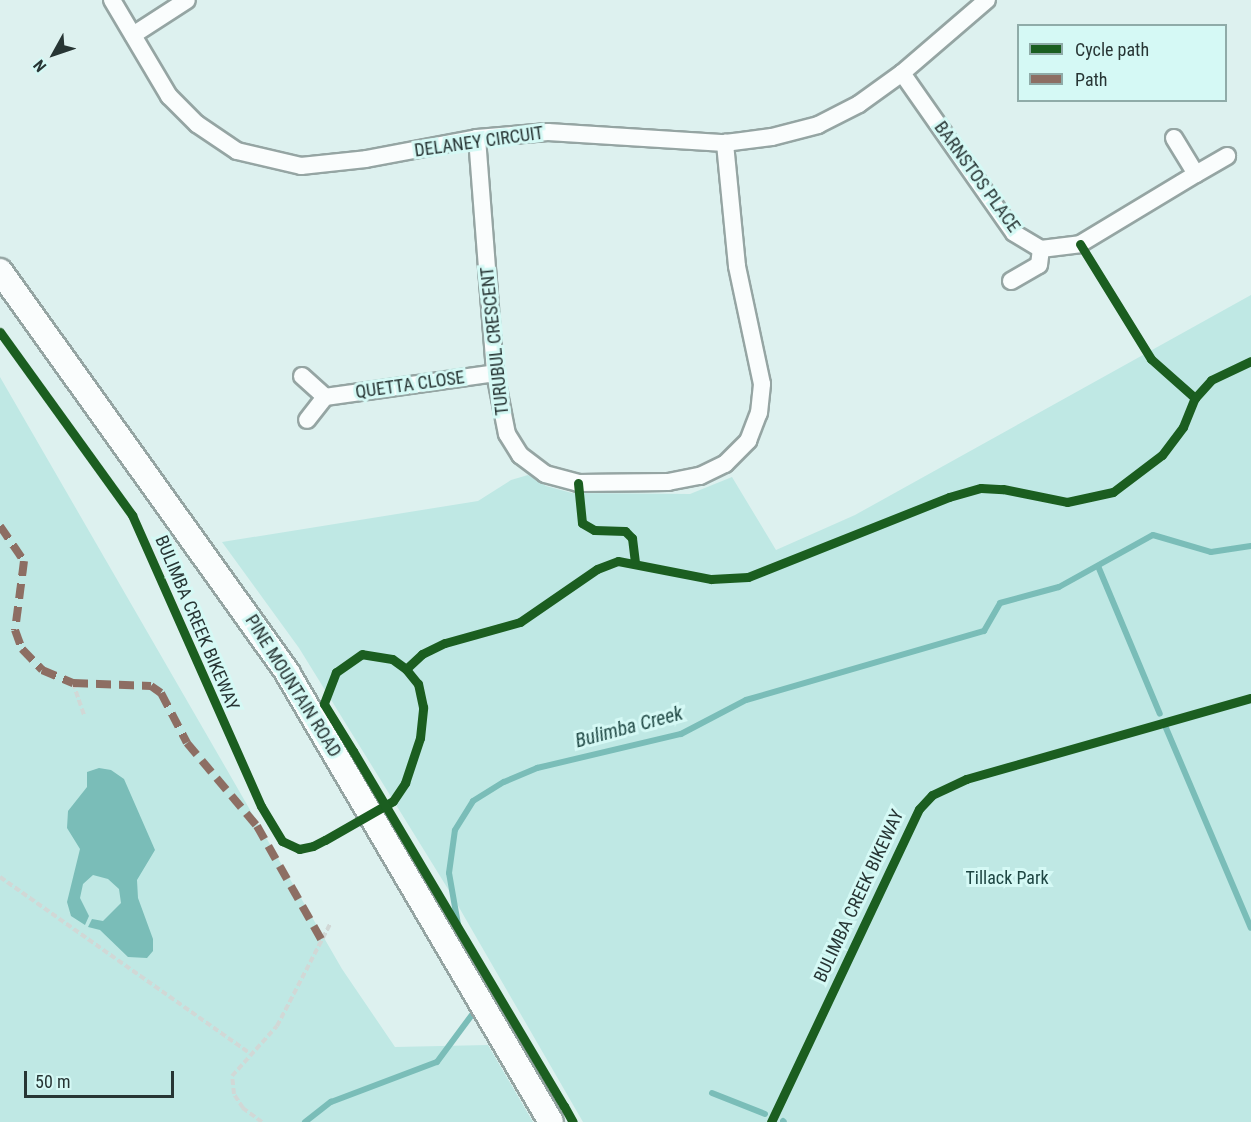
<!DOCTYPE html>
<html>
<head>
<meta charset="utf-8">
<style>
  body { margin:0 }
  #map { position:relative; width:1251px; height:1122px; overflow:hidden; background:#ddf1ef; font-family:"Roboto Condensed",sans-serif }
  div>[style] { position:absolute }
  .green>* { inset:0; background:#bfe8e4 }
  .water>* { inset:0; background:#7abdb8 }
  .stream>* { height:6px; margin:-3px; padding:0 3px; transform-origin:3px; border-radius:3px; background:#7abdb8 }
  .path>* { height:4px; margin-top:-2px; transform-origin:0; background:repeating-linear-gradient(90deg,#d1d8d6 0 6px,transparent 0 9px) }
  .roads { filter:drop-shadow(2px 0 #95a5a3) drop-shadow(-2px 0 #95a5a3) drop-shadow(0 2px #95a5a3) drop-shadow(0 -2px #95a5a3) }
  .minor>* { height:16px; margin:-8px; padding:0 8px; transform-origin:8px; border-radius:8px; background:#fafdfd }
  .secondary>* { height:24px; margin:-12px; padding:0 12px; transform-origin:12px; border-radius:12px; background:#fafdfd }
  .quiet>* { height:8px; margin-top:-4px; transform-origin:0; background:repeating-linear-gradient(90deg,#8d6e63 0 15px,transparent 0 23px) }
  .cycleway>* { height:9px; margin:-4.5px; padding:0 4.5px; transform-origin:4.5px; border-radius:4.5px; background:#1b5e20 }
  span { translate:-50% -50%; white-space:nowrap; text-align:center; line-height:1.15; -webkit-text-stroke:6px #d5f9f5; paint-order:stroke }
  .street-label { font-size:18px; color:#273534 }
  .park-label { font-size:18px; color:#1d4542 }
  .water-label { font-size:20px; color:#234c48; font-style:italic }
  .legend { position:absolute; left:1017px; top:24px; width:210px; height:78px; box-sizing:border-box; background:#d5f9f5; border:2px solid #8faba8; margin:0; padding:8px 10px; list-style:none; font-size:18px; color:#273534 }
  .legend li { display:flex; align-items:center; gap:12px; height:30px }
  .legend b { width:30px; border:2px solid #8faba8 }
  .north { position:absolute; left:24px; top:24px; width:60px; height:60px; -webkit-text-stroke:4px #d5f9f5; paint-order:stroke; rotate:230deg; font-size:16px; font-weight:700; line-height:24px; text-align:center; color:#273534 }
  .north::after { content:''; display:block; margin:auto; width:21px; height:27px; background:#273534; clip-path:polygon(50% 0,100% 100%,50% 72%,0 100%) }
  .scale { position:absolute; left:24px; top:1071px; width:150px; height:27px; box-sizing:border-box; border:3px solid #273534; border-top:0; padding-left:8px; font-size:18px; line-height:21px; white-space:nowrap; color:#273534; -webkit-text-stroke:4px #d5f9f5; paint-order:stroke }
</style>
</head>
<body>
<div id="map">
  <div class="green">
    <i style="clip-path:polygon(1251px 295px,1251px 1122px,583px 1122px,453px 897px,299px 648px,222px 542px,478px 501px,511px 480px,528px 475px,546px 486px,572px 493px,690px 494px,732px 477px,776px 550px,855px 515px)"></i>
    <i style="clip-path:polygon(0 377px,342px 969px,395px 1047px,488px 1045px,533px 1122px,0 1122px)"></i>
  </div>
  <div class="water">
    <i style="clip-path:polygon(99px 768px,111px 770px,124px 779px,155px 850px,137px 880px,138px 898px,153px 939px,153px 951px,147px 958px,128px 957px,100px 930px,88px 927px,92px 919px,103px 921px,121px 903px,119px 889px,108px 879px,93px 875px,83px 884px,80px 898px,89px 916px,85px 925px,71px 916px,67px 902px,80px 849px,67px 828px,68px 811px,87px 787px,87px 772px)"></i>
  </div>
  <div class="stream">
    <i style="left:1098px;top:566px;width:160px;rotate:67.3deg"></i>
    <i style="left:1166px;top:728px;width:217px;rotate:67deg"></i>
    <i style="left:463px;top:953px;width:81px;rotate:-99.9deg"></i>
    <i style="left:449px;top:873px;width:43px;rotate:-82.1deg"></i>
    <i style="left:455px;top:830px;width:34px;rotate:-58deg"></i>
    <i style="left:473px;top:801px;width:36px;rotate:-32deg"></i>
    <i style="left:504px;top:782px;width:36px;rotate:-23deg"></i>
    <i style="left:537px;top:768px;width:148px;rotate:-13.3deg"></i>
    <i style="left:681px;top:734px;width:73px;rotate:-27.6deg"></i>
    <i style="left:746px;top:700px;width:248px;rotate:-16.2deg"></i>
    <i style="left:984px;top:631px;width:32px;rotate:-60deg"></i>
    <i style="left:1000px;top:603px;width:61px;rotate:-15.2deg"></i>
    <i style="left:1059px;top:587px;width:107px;rotate:-29deg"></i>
    <i style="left:1153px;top:535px;width:60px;rotate:16.3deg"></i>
    <i style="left:1211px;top:552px;width:40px;rotate:-8.5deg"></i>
    <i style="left:712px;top:1093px;width:57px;rotate:21.6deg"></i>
    <i style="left:783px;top:1121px;width:1px;rotate:45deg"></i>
    <i style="left:305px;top:1122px;width:33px;rotate:-38deg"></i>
    <i style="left:331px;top:1102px;width:113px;rotate:-20.7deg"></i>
    <i style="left:437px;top:1062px;width:62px;rotate:-53.5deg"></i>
    <i style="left:474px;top:1012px;width:5px;rotate:-101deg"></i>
  </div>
  <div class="path">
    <i style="left:73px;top:683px;width:34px;rotate:71deg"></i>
    <i style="left:0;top:877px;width:309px;rotate:35.2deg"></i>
    <i style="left:262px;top:1122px;width:24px;rotate:-144deg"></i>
    <i style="left:243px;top:1108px;width:17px;rotate:-123deg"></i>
    <i style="left:234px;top:1094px;width:18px;rotate:-96deg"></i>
    <i style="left:232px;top:1076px;width:67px;rotate:-48deg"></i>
    <i style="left:277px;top:1026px;width:115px;rotate:-62.5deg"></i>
  </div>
  <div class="roads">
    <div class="minor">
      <i style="left:112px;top:0;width:112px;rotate:59.3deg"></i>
      <i style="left:169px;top:96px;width:40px;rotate:45deg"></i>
      <i style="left:197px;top:124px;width:48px;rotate:34deg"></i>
      <i style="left:237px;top:151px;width:66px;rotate:13.2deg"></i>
      <i style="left:301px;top:166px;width:65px;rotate:-6.1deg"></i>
      <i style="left:366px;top:159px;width:113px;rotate:-10.7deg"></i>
      <i style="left:477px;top:138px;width:71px;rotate:-4.8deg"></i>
      <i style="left:548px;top:132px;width:177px;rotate:3.6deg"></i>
      <i style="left:725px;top:143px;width:47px;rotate:-7.3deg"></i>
      <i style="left:772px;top:137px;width:48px;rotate:-14.6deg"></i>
      <i style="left:818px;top:125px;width:46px;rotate:-27.1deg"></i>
      <i style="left:859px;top:104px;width:53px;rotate:-35.8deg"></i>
      <i style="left:902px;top:73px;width:112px;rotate:-40.7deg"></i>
      <i style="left:133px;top:35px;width:64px;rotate:-32.9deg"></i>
      <i style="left:902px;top:73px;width:195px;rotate:55deg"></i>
      <i style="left:1014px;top:233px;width:31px;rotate:31deg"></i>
      <i style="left:1041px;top:249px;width:39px;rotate:-7deg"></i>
      <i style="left:1080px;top:244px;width:135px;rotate:-31.1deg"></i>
      <i style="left:477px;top:138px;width:236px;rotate:85.6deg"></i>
      <i style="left:495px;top:373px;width:62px;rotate:78.9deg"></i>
      <i style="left:507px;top:434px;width:25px;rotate:58deg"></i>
      <i style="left:520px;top:455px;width:31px;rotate:37deg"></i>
      <i style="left:545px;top:474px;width:34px;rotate:15deg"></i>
      <i style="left:578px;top:483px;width:90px;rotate:-0.6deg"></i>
      <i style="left:668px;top:482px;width:33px;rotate:-11deg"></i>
      <i style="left:700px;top:476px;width:28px;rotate:-26deg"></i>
      <i style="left:725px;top:464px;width:33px;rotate:-45deg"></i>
      <i style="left:748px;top:441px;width:30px;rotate:-69deg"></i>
      <i style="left:759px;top:413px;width:29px;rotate:-84deg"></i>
      <i style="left:762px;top:384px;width:121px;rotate:-102deg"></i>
      <i style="left:737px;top:266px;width:124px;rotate:-95.6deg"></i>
      <i style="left:1174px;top:138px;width:42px;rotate:58.6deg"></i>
      <i style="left:1196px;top:174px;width:36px;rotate:-30deg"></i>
      <i style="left:1011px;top:281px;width:32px;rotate:-30deg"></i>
      <i style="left:1039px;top:265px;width:16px;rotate:-83deg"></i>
      <i style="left:302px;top:376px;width:31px;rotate:42deg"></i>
      <i style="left:325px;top:397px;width:29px;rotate:128deg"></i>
      <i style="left:325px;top:397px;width:172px;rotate:-8deg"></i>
    </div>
    <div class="secondary">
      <i style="left:0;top:271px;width:495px;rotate:54.4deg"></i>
      <i style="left:288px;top:674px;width:519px;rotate:59.58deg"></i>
    </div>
  </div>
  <div class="quiet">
    <i style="left:0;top:526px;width:42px;rotate:55.6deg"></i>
    <i style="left:24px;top:561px;width:70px;rotate:97.4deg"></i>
    <i style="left:15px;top:630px;width:20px;rotate:70deg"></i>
    <i style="left:22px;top:649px;width:29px;rotate:46deg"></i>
    <i style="left:42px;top:670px;width:34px;rotate:23deg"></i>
    <i style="left:73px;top:683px;width:78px;rotate:2.2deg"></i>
    <i style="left:151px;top:686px;width:12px;rotate:35deg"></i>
    <i style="left:161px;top:693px;width:56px;rotate:62.5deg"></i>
    <i style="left:187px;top:743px;width:109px;rotate:49.9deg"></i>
    <i style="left:257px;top:826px;width:132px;rotate:60.5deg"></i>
  </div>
  <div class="cycleway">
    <i style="left:1080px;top:244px;width:135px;rotate:58.3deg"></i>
    <i style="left:1151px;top:359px;width:59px;rotate:41.6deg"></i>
    <i style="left:0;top:332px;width:226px;rotate:54.2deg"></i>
    <i style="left:132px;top:515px;width:318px;rotate:66.1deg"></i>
    <i style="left:261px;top:806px;width:41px;rotate:59deg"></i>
    <i style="left:282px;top:841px;width:19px;rotate:25deg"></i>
    <i style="left:299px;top:849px;width:14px;rotate:-12deg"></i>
    <i style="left:313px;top:846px;width:13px;rotate:-27deg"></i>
    <i style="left:325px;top:840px;width:78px;rotate:-29.8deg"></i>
    <i style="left:393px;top:801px;width:22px;rotate:-56deg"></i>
    <i style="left:405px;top:783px;width:47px;rotate:-71.6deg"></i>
    <i style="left:420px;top:738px;width:31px;rotate:-84deg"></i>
    <i style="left:423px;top:707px;width:24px;rotate:-102deg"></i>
    <i style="left:418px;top:684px;width:19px;rotate:-129deg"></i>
    <i style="left:406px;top:669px;width:17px;rotate:-144deg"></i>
    <i style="left:392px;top:659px;width:30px;rotate:-171deg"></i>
    <i style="left:362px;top:654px;width:32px;rotate:145deg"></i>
    <i style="left:336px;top:672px;width:34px;rotate:111deg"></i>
    <i style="left:324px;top:704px;width:55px;rotate:58.3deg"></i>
    <i style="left:353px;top:751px;width:413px;rotate:59.3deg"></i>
    <i style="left:564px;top:1106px;width:18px;rotate:61deg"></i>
    <i style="left:578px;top:483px;width:40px;rotate:84.3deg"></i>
    <i style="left:582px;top:523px;width:14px;rotate:30deg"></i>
    <i style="left:594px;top:530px;width:31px;rotate:2deg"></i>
    <i style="left:625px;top:531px;width:10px;rotate:45deg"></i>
    <i style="left:632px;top:538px;width:23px;rotate:83deg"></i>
    <i style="left:406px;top:669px;width:22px;rotate:-43deg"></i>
    <i style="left:422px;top:654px;width:25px;rotate:-26deg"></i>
    <i style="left:445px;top:643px;width:78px;rotate:-15.6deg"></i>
    <i style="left:520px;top:622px;width:93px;rotate:-34.5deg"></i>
    <i style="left:597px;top:569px;width:22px;rotate:-21deg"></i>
    <i style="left:618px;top:561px;width:95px;rotate:11deg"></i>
    <i style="left:711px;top:579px;width:37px;rotate:-3deg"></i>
    <i style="left:748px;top:577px;width:216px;rotate:-21.7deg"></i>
    <i style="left:949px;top:497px;width:33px;rotate:-16deg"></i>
    <i style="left:981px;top:488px;width:22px;rotate:3deg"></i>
    <i style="left:1003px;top:489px;width:65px;rotate:11.5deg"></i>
    <i style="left:1067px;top:502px;width:47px;rotate:-12.3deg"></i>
    <i style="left:1113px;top:492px;width:61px;rotate:-37.1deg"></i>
    <i style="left:1162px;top:455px;width:35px;rotate:-53deg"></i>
    <i style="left:1183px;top:427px;width:31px;rotate:-68deg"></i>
    <i style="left:1195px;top:398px;width:24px;rotate:-48deg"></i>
    <i style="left:1211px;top:380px;width:44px;rotate:-25.4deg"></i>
    <i style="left:771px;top:1122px;width:346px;rotate:-64.7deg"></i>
    <i style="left:919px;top:809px;width:19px;rotate:-47deg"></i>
    <i style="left:932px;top:795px;width:38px;rotate:-25deg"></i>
    <i style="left:966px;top:779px;width:296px;rotate:-15.9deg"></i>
  </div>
  <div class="street-label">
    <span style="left:479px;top:142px;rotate:-8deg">DELANEY CIRCUIT</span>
    <span style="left:977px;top:177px;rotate:54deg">BARNSTOS PLACE</span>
    <span style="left:495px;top:341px;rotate:-96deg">TURUBUL CRESCENT</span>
    <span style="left:410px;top:385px;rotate:-8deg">QUETTA CLOSE</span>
    <span style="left:197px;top:623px;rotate:67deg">BULIMBA CREEK BIKEWAY</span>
    <span style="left:293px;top:686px;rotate:58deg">PINE MOUNTAIN ROAD</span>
    <span style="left:859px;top:896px;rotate:-65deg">BULIMBA CREEK BIKEWAY</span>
  </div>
  <div class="park-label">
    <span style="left:1007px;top:878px">Tillack Park</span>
  </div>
  <div class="water-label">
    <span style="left:629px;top:727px;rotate:-15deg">Bulimba Creek</span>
  </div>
  <ul class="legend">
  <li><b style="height:8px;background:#1b5e20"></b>Cycle path</li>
  <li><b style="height:8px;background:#8d6e63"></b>Path</li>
  </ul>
  <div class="north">N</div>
  <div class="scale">50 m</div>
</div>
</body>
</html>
